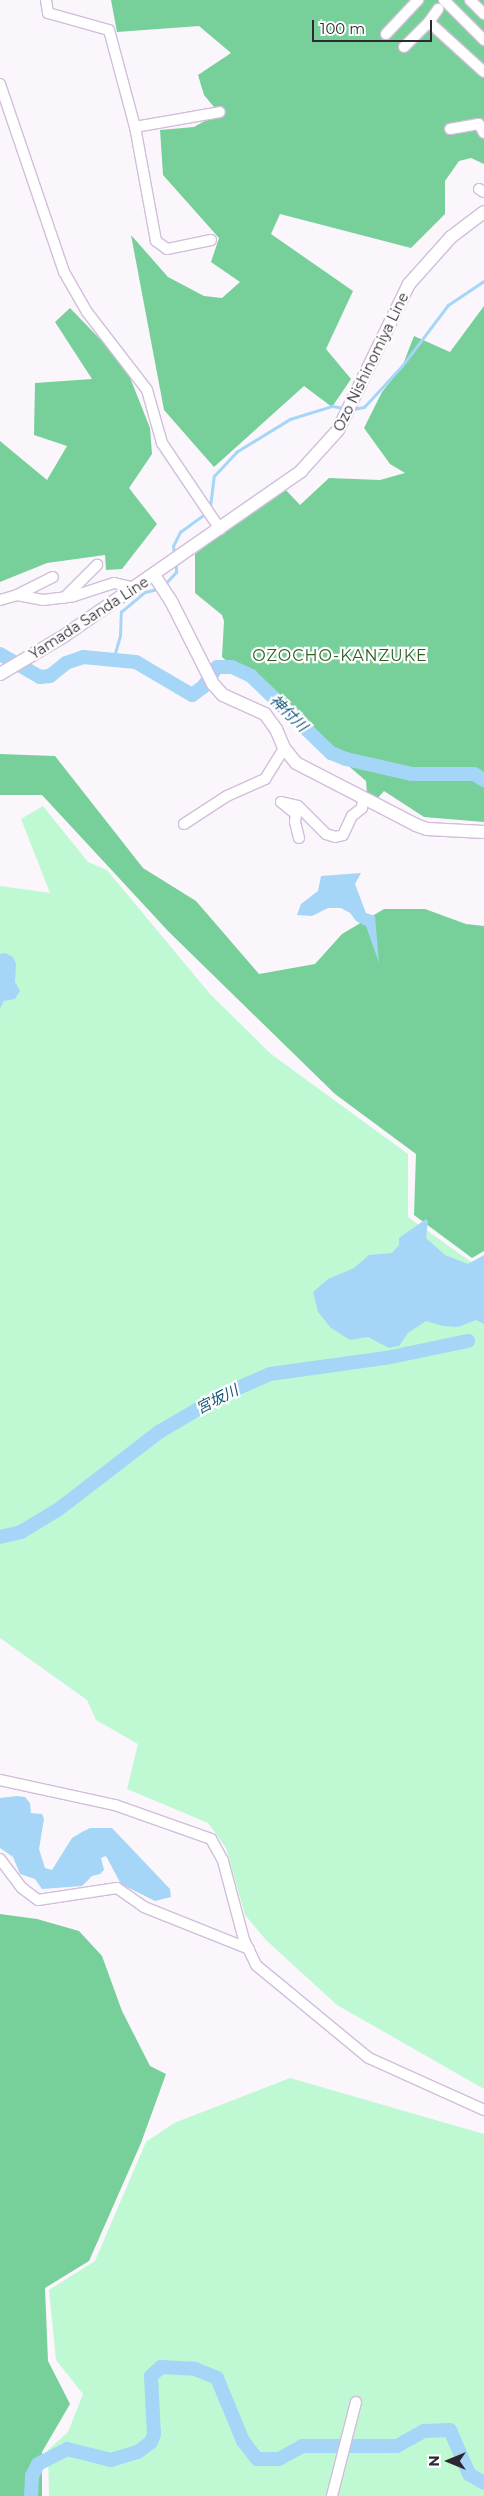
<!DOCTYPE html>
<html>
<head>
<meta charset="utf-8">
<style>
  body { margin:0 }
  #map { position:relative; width:484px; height:2496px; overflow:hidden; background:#faf6fc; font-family:Montserrat,"Noto Sans JP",sans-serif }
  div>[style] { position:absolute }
  .green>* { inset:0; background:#bff9d3 }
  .forest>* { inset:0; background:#77d099 }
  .water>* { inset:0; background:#a5d6f8 }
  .stream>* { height:2.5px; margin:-1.25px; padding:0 1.25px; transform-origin:1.25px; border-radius:1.25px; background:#a5d6f8 }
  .river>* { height:14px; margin:-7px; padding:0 7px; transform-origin:7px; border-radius:7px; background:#a5d6f8 }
  .roads { filter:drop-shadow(1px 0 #d2bedb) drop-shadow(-1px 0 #d2bedb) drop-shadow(0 1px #d2bedb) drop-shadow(0 -1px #d2bedb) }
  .minor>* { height:10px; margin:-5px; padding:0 5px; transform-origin:5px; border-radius:5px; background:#fff }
  .major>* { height:12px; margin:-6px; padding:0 6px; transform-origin:6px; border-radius:6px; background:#fff }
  span { translate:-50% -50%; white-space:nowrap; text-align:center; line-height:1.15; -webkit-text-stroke:4.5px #fff; paint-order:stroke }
  .street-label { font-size:14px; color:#2f2732 }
  .water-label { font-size:15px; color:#13557b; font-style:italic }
  .quarter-label { font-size:16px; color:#315c22; letter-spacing:1px }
  .north { position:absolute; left:424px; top:2436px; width:50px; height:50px; -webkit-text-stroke:4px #fff; paint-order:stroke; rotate:270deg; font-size:14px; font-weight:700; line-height:20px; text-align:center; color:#2f2732 }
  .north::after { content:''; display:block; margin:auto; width:18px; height:22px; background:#2f2732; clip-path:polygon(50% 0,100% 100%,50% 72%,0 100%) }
  .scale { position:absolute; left:312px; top:20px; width:120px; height:22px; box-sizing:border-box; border:2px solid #2f2732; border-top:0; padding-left:6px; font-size:15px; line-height:18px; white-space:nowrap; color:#2f2732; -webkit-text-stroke:4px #fff; paint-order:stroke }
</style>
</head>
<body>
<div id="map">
  <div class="green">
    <i style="clip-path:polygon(43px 806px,88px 862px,107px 870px,210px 994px,271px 1054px,408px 1154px,408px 1217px,474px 1264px,484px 1258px,484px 2089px,337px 2005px,267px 1941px,245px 1915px,226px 1848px,208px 1823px,127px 1789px,138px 1744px,96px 1720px,87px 1700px,0 1638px,0 886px,50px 893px,21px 819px)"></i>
    <i style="clip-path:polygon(290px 2078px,484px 2134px,484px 2496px,49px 2496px,48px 2450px,68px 2432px,83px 2394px,56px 2360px,49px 2290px,95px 2261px,146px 2142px,174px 2123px)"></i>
  </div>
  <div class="forest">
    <i style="clip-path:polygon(111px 0,484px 0,484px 164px,471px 158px,459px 161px,445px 181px,445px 214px,411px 248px,280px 214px,271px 234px,353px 291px,326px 349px,351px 379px,332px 407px,304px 386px,214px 467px,164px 410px,131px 235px,168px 277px,204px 296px,222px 298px,240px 282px,211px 262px,219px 238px,163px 175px,160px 130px,194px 127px,219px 113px,204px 95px,198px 75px,231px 53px,199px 26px,117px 32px)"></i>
    <i style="clip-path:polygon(484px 306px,484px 822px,424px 817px,384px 791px,376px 800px,367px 794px,366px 781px,222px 657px,224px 621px,222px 615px,195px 593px,195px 554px,283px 487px,300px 505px,329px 478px,380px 480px,405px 473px,390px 464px,364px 428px,382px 392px,402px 367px,414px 336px,450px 352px)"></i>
    <i style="clip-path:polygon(70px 308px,125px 365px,150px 428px,152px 454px,129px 488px,157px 524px,122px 569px,106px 570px,105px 555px,47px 563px,0 582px,0 441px,47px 480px,67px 446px,34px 435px,35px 383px,92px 379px,55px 322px)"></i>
    <i style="clip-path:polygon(0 754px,55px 756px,143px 868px,196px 901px,259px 974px,315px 964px,342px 934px,384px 909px,425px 909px,466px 924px,484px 926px,484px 1251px,472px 1258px,414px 1215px,416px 1154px,335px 1094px,169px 932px,42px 795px,0 795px)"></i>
    <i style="clip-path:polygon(0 1914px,37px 1919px,79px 1931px,102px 1956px,122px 2011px,150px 2066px,166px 2074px,141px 2143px,89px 2261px,45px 2288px,48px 2361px,70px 2404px,42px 2452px,42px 2496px,0 2496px)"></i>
  </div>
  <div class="water">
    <i style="clip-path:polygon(361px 873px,355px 884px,366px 913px,375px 916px,379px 963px,366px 926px,356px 921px,350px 913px,341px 908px,328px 908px,312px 916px,297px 915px,301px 904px,318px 891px,321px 876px)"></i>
    <i style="clip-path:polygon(5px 953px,13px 957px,16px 964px,15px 982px,20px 991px,15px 999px,4px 1001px,0 1009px,0 954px)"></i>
    <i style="clip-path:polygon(426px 1219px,428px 1221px,426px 1238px,445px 1255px,468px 1264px,484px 1255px,484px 1324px,476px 1320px,458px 1327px,443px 1326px,426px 1321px,408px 1333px,399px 1346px,389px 1348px,368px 1337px,350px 1340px,331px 1328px,318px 1312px,313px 1292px,328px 1279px,354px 1268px,369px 1255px,392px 1253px,399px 1245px,399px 1238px)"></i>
    <i style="clip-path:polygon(17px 1796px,25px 1797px,30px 1803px,31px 1813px,42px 1814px,44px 1819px,39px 1849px,45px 1868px,52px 1870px,72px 1838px,82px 1832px,90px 1828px,112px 1828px,170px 1889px,171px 1897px,155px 1901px,121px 1884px,106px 1856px,101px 1858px,104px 1870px,100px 1874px,92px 1876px,82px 1886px,42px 1889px,35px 1879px,20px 1874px,13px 1857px,0 1848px,0 1798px)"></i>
  </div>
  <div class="stream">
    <i style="left:353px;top:409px;width:11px;rotate:-10deg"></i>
    <i style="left:364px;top:407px;width:56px;rotate:-47.2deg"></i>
    <i style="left:402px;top:366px;width:76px;rotate:-53deg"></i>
    <i style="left:448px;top:305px;width:43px;rotate:-33.7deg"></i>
    <i style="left:210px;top:507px;width:31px;rotate:-83deg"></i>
    <i style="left:214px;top:476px;width:33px;rotate:-47deg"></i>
    <i style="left:236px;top:452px;width:63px;rotate:-31.4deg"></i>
    <i style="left:290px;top:419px;width:44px;rotate:-17.2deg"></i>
    <i style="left:332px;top:406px;width:13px;rotate:9deg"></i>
    <i style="left:174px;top:555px;width:9px;rotate:-96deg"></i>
    <i style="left:173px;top:546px;width:16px;rotate:-63deg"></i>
    <i style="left:180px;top:532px;width:32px;rotate:-36deg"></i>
    <i style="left:164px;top:585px;width:18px;rotate:-47deg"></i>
    <i style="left:176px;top:572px;width:9px;rotate:-90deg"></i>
    <i style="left:113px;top:660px;width:25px;rotate:-74deg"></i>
    <i style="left:120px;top:636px;width:24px;rotate:-88deg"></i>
    <i style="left:121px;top:612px;width:31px;rotate:-40deg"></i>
    <i style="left:145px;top:592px;width:12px;rotate:-14deg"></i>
  </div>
  <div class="river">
    <i style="left:0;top:654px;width:46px;rotate:29.9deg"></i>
    <i style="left:40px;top:677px;width:10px;rotate:-6deg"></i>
    <i style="left:50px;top:676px;width:21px;rotate:-39deg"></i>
    <i style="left:66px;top:663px;width:18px;rotate:-19deg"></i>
    <i style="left:83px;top:657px;width:53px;rotate:5.4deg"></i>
    <i style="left:136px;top:662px;width:65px;rotate:30.5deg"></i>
    <i style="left:192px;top:695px;width:14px;rotate:-36deg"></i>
    <i style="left:203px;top:687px;width:24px;rotate:-55deg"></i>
    <i style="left:217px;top:667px;width:15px"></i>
    <i style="left:232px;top:667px;width:21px;rotate:25deg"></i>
    <i style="left:251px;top:676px;width:111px;rotate:43.9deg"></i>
    <i style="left:331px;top:753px;width:16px;rotate:22deg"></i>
    <i style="left:346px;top:759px;width:68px;rotate:12.8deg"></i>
    <i style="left:412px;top:774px;width:62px"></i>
    <i style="left:474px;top:774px;width:12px;rotate:31deg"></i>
    <i style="left:0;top:1537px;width:22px;rotate:-13deg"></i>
    <i style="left:21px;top:1532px;width:44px;rotate:-31.2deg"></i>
    <i style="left:59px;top:1509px;width:126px;rotate:-37.6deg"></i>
    <i style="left:159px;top:1432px;width:73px;rotate:-30.4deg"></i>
    <i style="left:222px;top:1395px;width:52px;rotate:-23.6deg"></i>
    <i style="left:270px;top:1374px;width:117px;rotate:-7.9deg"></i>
    <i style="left:386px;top:1358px;width:84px;rotate:-11.7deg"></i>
    <i style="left:31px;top:2496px;width:20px;rotate:-87deg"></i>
    <i style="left:32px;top:2476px;width:13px;rotate:-63deg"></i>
    <i style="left:38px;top:2464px;width:33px;rotate:-27deg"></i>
    <i style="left:67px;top:2449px;width:45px;rotate:14deg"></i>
    <i style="left:111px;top:2460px;width:28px;rotate:-17deg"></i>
    <i style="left:138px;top:2452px;width:16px;rotate:-38deg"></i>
    <i style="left:151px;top:2442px;width:9px;rotate:-69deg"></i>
    <i style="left:154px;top:2434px;width:58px;rotate:-93deg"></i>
    <i style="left:151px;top:2376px;width:13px;rotate:-42deg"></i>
    <i style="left:161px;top:2367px;width:34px;rotate:3deg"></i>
    <i style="left:195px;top:2369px;width:24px;rotate:22deg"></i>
    <i style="left:217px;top:2378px;width:68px;rotate:67.6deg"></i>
    <i style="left:243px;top:2441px;width:23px;rotate:52deg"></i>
    <i style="left:257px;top:2459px;width:22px"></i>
    <i style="left:279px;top:2459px;width:26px;rotate:-29deg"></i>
    <i style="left:302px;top:2446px;width:95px"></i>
    <i style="left:397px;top:2446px;width:31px;rotate:-29deg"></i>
    <i style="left:424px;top:2431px;width:26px;rotate:-2deg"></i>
    <i style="left:450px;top:2430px;width:48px;rotate:66.6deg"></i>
    <i style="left:469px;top:2474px;width:17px;rotate:31deg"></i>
  </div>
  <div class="roads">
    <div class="minor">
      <i style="left:46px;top:0;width:13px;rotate:81deg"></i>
      <i style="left:48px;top:13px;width:63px;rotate:15.6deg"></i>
      <i style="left:109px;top:30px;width:100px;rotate:75deg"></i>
      <i style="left:444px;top:0;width:57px;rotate:45deg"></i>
      <i style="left:470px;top:0;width:20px;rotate:45deg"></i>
      <i style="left:429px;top:22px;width:16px;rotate:-55deg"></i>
      <i style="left:386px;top:34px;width:47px;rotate:-46.7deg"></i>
      <i style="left:404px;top:47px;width:35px;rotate:-45deg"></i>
      <i style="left:429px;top:22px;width:74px;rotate:42.3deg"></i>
      <i style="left:0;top:84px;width:199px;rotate:71.2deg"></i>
      <i style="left:64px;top:272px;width:46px;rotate:60.1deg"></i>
      <i style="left:87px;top:312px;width:98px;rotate:52.4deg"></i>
      <i style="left:147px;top:390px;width:55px;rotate:74.2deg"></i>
      <i style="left:162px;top:443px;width:104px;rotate:56deg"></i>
      <i style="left:450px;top:129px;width:29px;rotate:-10deg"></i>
      <i style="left:479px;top:124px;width:10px;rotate:61deg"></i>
      <i style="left:479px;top:189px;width:6px;rotate:31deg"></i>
      <i style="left:211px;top:240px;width:45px;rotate:168.4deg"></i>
      <i style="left:167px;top:249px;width:14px;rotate:-144deg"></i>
      <i style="left:156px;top:241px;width:116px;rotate:-100.4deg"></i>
      <i style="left:135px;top:127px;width:86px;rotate:-10deg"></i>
      <i style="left:17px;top:595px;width:40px;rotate:-26.6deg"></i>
      <i style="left:64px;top:598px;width:47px;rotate:-45deg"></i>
      <i style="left:0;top:600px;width:18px;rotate:-16deg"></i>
      <i style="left:17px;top:595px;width:26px;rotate:11deg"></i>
      <i style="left:43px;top:600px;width:31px;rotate:-7deg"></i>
      <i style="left:74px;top:596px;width:42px;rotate:-18deg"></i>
      <i style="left:114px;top:583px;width:23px;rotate:13deg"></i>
      <i style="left:184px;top:824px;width:51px;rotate:-33.1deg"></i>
      <i style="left:227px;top:796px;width:42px;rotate:-24.1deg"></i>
      <i style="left:265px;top:779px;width:36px;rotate:-58deg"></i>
      <i style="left:299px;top:838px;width:16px;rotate:-104deg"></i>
      <i style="left:295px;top:822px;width:8px;rotate:-83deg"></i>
      <i style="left:296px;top:814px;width:19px;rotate:-141deg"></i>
      <i style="left:281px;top:802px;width:17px;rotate:13deg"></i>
      <i style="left:298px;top:806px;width:40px;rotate:45deg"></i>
      <i style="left:326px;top:834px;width:9px;rotate:18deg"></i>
      <i style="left:335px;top:837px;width:8px;rotate:-14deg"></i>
      <i style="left:343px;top:835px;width:21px;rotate:-65deg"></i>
      <i style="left:352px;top:816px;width:13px;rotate:-39deg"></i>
      <i style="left:362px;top:808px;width:9px;rotate:-84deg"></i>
      <i style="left:0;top:1780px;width:118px;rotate:12.3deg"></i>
      <i style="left:115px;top:1805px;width:102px;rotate:19.5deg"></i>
      <i style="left:211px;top:1839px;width:25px;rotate:61deg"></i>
      <i style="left:223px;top:1861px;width:82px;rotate:75.1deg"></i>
      <i style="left:244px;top:1940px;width:28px;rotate:64deg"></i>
      <i style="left:256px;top:1965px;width:146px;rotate:39.5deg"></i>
      <i style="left:369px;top:2058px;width:126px;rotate:24.3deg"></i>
      <i style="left:0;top:1859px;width:36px;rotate:53deg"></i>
      <i style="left:22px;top:1888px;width:20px;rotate:37deg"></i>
      <i style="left:38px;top:1900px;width:80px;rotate:-8.6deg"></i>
      <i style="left:117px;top:1888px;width:33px;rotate:35deg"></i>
      <i style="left:144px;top:1907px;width:113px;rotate:21.8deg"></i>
      <i style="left:332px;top:2496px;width:97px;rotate:-75.7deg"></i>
    </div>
    <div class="major">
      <i style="left:154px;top:575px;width:31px;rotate:57deg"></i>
      <i style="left:171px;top:601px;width:93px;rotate:63.2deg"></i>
      <i style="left:213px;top:684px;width:15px;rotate:48deg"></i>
      <i style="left:223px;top:695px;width:46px;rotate:24.3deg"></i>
      <i style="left:265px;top:714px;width:19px;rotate:54deg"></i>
      <i style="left:276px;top:729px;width:21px;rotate:67deg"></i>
      <i style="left:284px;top:748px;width:19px;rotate:51deg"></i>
      <i style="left:296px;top:763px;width:135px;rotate:27.3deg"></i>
      <i style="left:416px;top:825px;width:12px;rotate:20deg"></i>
      <i style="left:427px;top:829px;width:57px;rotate:3deg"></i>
      <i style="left:0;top:674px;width:74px;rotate:-30.7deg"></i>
      <i style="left:64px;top:636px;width:289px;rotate:-34.8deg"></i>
      <i style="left:301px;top:471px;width:55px;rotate:-47.9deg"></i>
      <i style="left:338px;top:430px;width:162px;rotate:-64.1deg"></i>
      <i style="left:409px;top:284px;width:63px;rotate:-48.2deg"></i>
      <i style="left:451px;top:237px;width:41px;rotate:-37.1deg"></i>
    </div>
  </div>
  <div class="street-label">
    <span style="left:371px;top:362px;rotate:-64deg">Ozo Nishinomiya Line</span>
    <span style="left:89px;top:618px;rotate:-33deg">Yamada Sanda Line</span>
  </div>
  <div class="water-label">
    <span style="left:289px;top:713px;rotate:44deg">神付川</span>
    <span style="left:217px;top:1399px;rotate:-27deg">宮坂川</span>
  </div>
  <div class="quarter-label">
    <span style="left:340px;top:656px">OZOCHO-KANZUKE</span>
  </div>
  <div class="north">N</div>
  <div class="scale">100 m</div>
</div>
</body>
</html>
